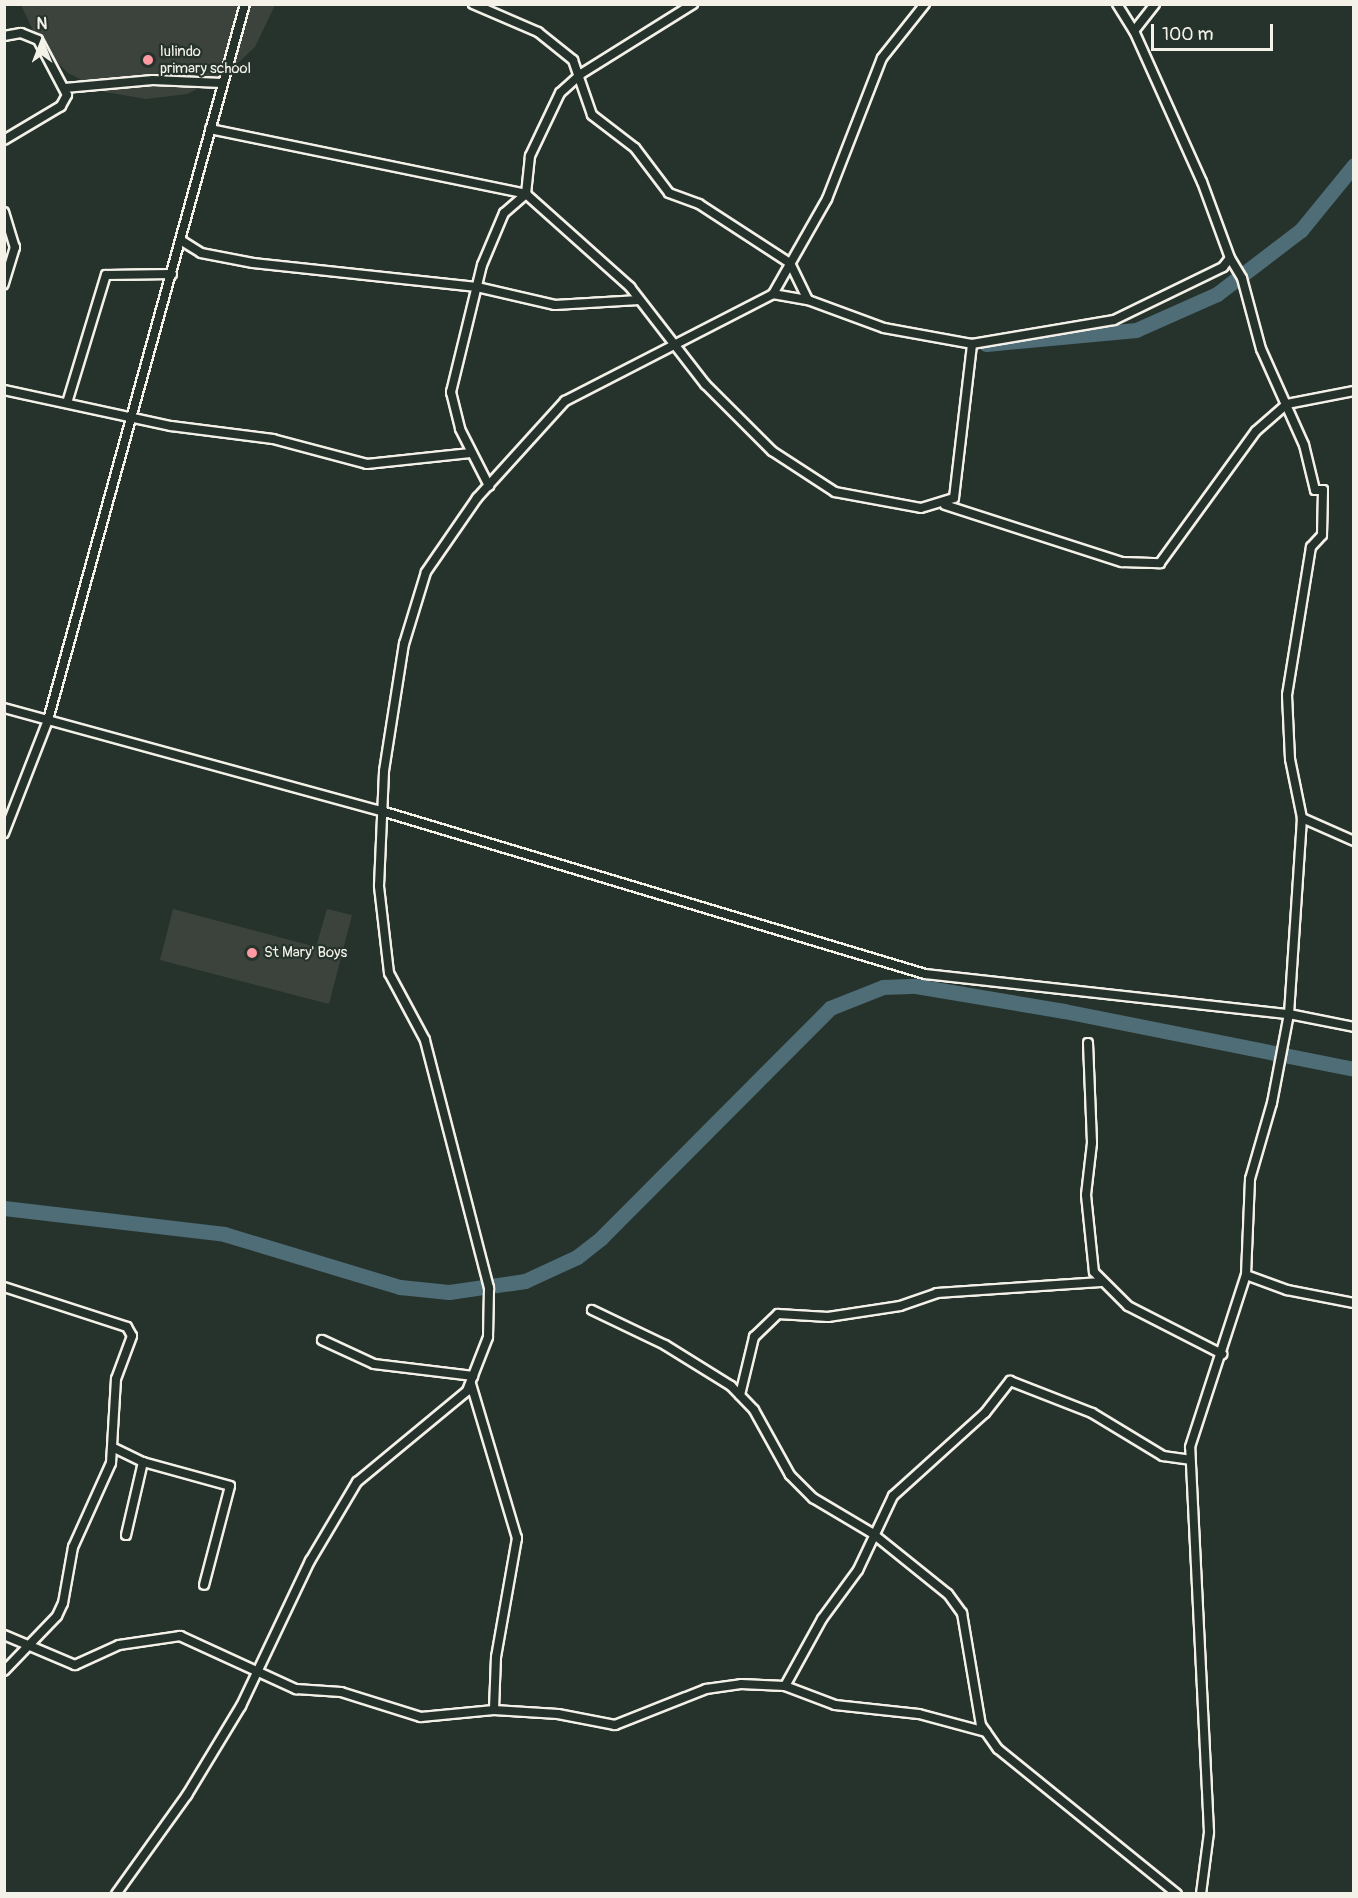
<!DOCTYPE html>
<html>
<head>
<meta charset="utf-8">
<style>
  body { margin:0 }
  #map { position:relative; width:1358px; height:1898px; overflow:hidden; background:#26332d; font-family:Pangolin,sans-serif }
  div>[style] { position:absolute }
  .built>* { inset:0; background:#3c433c }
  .river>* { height:15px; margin:-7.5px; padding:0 7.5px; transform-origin:7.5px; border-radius:7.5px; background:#4f6d76 }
  .roads { filter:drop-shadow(2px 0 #f4f1e8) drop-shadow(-2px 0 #f4f1e8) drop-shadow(0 2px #f4f1e8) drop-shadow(0 -2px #f4f1e8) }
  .street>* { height:8px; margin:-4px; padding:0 4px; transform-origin:4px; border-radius:4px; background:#26332d }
  .dots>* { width:16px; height:16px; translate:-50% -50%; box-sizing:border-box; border:3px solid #26332d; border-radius:50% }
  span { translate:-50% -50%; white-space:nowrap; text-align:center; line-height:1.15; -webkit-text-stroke:4.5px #26332d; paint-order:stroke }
  .poi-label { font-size:15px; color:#f4f1e8 }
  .left { translate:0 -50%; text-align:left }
  .frame { position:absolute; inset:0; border:6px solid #f4f1e8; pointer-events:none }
  .north { position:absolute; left:12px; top:12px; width:60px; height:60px; -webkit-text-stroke:4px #26332d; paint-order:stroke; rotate:0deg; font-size:16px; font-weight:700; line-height:24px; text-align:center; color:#f4f1e8 }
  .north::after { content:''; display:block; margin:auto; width:21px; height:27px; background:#f4f1e8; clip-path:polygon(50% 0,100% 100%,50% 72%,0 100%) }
  .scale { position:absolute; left:1151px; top:24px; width:122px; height:27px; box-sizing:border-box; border:3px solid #f4f1e8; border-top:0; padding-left:8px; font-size:18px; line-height:21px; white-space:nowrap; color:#f4f1e8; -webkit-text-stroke:4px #26332d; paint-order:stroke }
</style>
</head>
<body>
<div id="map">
  <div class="built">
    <i style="clip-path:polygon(21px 5px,275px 5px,255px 47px,225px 75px,187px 94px,146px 99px,105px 92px,68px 73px,39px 43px)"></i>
    <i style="clip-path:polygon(173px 909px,316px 947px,327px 909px,352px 915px,329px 1004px,160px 960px)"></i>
  </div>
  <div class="river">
    <i style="left:986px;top:344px;width:151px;rotate:-5.3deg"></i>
    <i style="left:1136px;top:330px;width:89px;rotate:-24deg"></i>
    <i style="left:1217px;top:294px;width:106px;rotate:-37.3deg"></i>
    <i style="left:1301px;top:230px;width:84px;rotate:-50.8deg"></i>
    <i style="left:4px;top:1208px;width:222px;rotate:6.7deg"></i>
    <i style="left:224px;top:1234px;width:184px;rotate:16.8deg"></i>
    <i style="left:400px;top:1287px;width:49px;rotate:5.8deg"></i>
    <i style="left:449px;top:1292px;width:77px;rotate:-8.2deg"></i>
    <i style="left:525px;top:1281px;width:57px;rotate:-24.8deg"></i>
    <i style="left:577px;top:1257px;width:31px;rotate:-38deg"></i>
    <i style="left:601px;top:1238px;width:325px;rotate:-45.1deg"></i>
    <i style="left:830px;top:1008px;width:57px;rotate:-21.6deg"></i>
    <i style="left:883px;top:987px;width:33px;rotate:-2deg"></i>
    <i style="left:916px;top:986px;width:150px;rotate:9.6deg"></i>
    <i style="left:1064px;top:1011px;width:296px;rotate:11.3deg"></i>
  </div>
  <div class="roads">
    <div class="street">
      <i style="left:473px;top:4px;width:71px;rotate:23.3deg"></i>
      <i style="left:538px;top:32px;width:45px;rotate:38.7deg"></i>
      <i style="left:573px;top:60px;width:58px;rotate:70.9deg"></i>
      <i style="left:592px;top:115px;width:54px;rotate:37.5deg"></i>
      <i style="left:635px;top:148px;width:56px;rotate:52.9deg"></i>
      <i style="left:669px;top:193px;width:32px;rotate:20deg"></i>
      <i style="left:699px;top:204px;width:108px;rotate:33deg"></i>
      <i style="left:790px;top:263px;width:41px;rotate:64.1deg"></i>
      <i style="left:693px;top:4px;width:132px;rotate:148deg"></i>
      <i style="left:581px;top:74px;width:28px;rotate:138deg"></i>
      <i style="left:560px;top:93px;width:70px;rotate:115.5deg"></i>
      <i style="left:530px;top:156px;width:38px;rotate:96deg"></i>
      <i style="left:526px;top:194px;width:140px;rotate:41.8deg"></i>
      <i style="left:630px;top:287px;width:123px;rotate:52.3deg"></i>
      <i style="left:705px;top:384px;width:95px;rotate:45deg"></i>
      <i style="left:772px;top:451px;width:75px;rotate:33.1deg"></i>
      <i style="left:835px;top:492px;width:87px;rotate:10.5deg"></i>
      <i style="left:921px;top:508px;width:34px;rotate:-17deg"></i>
      <i style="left:954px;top:498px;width:155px;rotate:-83.3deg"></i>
      <i style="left:1117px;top:4px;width:32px;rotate:58deg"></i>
      <i style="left:1134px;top:31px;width:34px;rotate:-52deg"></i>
      <i style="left:4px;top:36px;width:17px;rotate:-10deg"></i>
      <i style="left:21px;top:33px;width:18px;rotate:22deg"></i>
      <i style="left:38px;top:40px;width:62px;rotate:62.2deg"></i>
      <i style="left:67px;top:95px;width:13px;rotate:119deg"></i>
      <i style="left:61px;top:106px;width:66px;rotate:149.2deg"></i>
      <i style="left:65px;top:88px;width:88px;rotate:-5.2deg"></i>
      <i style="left:153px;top:80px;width:69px;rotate:2.5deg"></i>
      <i style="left:210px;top:129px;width:323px;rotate:11.6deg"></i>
      <i style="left:526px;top:194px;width:29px;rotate:139deg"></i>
      <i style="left:504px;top:213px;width:56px;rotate:112.9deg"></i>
      <i style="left:482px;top:265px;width:131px;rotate:103.7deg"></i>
      <i style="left:451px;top:392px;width:38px;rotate:76deg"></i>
      <i style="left:460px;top:429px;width:64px;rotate:63deg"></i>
      <i style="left:4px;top:212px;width:37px;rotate:73deg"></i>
      <i style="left:15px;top:247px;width:39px;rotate:107deg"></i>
      <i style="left:182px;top:241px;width:22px;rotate:32deg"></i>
      <i style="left:201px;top:253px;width:53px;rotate:10.9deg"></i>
      <i style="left:253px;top:263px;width:225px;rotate:6.1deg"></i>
      <i style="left:477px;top:287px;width:80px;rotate:13deg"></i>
      <i style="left:555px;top:305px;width:84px;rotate:-3.4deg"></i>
      <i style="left:773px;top:294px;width:36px;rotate:10deg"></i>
      <i style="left:808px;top:300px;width:81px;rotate:20.2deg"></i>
      <i style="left:884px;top:328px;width:89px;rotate:10.3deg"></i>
      <i style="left:972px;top:344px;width:144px;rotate:-9.6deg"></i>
      <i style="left:1114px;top:320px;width:121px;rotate:-25.9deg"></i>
      <i style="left:1223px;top:267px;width:11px;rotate:-52deg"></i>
      <i style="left:1230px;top:258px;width:81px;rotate:-110.2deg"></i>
      <i style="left:1202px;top:182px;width:166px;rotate:-114.2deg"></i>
      <i style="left:4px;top:390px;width:171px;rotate:12.2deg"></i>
      <i style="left:171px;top:426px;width:103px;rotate:7.3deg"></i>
      <i style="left:273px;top:439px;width:97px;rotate:14.9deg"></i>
      <i style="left:367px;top:464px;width:104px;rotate:-6.1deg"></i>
      <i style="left:67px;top:403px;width:134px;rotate:-73.1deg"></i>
      <i style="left:106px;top:275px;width:66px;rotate:-0.9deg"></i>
      <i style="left:945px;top:505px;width:186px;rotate:17.9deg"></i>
      <i style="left:1122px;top:562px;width:38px;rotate:2deg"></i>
      <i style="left:1160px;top:563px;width:163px;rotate:-54deg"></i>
      <i style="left:1256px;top:431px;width:41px;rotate:-41.1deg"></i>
      <i style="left:1287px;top:404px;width:68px;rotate:-11deg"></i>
      <i style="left:4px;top:708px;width:388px;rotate:15.3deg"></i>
      <i style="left:378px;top:810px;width:571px;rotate:16.69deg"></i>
      <i style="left:925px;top:974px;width:366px;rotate:6.3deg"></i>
      <i style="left:1289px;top:1014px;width:66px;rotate:11.3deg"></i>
      <i style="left:1302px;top:818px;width:57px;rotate:23.9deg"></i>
      <i style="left:4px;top:833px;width:121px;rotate:-68.7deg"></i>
      <i style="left:48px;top:720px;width:743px;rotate:-74.62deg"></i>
      <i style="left:1088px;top:1043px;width:100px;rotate:87.7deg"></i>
      <i style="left:1092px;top:1143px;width:52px;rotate:96.6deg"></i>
      <i style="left:1086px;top:1195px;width:77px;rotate:84.1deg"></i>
      <i style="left:1094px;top:1272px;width:48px;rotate:45deg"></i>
      <i style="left:1128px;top:1306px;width:106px;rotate:27.1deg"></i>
      <i style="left:1246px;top:1275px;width:44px;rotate:20.1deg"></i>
      <i style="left:1287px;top:1290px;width:68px;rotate:11deg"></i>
      <i style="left:4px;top:1287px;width:129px;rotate:18deg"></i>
      <i style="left:127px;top:1327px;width:10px;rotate:61deg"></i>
      <i style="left:132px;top:1336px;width:46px;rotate:110.4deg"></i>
      <i style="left:116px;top:1379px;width:84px;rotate:93.4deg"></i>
      <i style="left:111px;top:1463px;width:92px;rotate:114.3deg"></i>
      <i style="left:73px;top:1547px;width:57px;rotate:100.1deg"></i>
      <i style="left:63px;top:1603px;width:14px;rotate:115deg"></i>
      <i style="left:57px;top:1616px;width:76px;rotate:133.9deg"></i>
      <i style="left:592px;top:1310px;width:81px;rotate:25.6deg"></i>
      <i style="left:665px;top:1345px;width:78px;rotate:31.8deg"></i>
      <i style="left:731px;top:1386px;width:33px;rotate:46deg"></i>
      <i style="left:754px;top:1410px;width:74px;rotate:61deg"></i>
      <i style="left:790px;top:1475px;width:33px;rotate:45deg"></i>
      <i style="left:813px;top:1498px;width:69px;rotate:30.7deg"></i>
      <i style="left:872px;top:1533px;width:97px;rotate:38.8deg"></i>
      <i style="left:948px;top:1594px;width:24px;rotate:54deg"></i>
      <i style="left:962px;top:1613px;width:114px;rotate:80.4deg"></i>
      <i style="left:981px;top:1725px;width:29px;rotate:55deg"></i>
      <i style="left:998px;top:1749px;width:230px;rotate:39deg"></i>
      <i style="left:322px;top:1340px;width:57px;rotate:24.8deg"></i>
      <i style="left:374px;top:1364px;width:100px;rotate:6.9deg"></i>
      <i style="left:471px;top:1384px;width:161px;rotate:73.4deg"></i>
      <i style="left:517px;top:1538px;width:121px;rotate:100deg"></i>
      <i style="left:496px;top:1657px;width:53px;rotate:92.2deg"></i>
      <i style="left:740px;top:1395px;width:60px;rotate:-76.4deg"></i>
      <i style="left:754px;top:1337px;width:33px;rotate:-44deg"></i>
      <i style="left:778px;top:1314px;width:50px;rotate:3.4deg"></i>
      <i style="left:828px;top:1317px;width:73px;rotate:-8.7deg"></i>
      <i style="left:900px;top:1306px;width:39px;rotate:-19deg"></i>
      <i style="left:937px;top:1293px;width:164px;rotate:-3.8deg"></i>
      <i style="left:114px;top:1448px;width:32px;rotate:26deg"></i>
      <i style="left:143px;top:1462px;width:90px;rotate:15.4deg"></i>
      <i style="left:230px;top:1486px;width:102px;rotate:104.7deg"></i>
      <i style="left:126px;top:1535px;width:75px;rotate:-76.9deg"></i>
      <i style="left:4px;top:1635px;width:77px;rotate:22.9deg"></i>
      <i style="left:75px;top:1665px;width:48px;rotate:-24.4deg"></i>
      <i style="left:119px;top:1645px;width:62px;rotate:-8.4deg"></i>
      <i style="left:180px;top:1636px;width:128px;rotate:24.6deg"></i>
      <i style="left:296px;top:1689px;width:45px;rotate:3.8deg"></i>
      <i style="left:341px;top:1692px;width:84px;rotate:17.4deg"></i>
      <i style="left:421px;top:1717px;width:73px;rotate:-5.5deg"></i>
      <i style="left:494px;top:1710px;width:64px;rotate:3.6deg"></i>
      <i style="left:558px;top:1714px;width:58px;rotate:10.9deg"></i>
      <i style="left:615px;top:1725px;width:98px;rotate:-21.6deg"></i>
      <i style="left:706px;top:1689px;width:35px;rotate:-8deg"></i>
      <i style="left:741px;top:1684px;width:44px;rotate:2.6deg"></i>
      <i style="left:785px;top:1686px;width:53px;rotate:20.8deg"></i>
      <i style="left:835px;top:1705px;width:84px;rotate:6.1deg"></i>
      <i style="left:919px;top:1714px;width:69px;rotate:15deg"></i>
      <i style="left:785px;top:1686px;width:77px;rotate:-61.1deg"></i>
      <i style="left:822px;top:1619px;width:61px;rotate:-53.7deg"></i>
      <i style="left:858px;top:1570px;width:82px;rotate:-64.7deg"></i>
      <i style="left:893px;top:1496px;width:124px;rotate:-42.1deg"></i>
      <i style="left:985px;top:1413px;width:41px;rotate:-52deg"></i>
      <i style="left:1010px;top:1381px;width:88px;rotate:21.3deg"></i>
      <i style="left:1092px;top:1413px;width:83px;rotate:31.2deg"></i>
      <i style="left:1163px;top:1456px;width:27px;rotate:8deg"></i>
      <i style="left:116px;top:1894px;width:122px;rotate:-54.4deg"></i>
      <i style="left:187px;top:1795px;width:104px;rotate:-58.8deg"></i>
      <i style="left:241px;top:1706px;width:161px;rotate:-64.6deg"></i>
      <i style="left:310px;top:1561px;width:92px;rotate:-59.3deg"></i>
      <i style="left:357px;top:1482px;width:143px;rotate:-39.6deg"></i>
      <i style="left:467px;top:1391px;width:58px;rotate:-68.7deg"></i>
      <i style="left:488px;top:1337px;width:49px;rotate:-88.8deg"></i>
      <i style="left:489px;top:1288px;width:256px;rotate:-104.5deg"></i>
      <i style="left:425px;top:1040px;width:76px;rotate:-118.2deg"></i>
      <i style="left:389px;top:973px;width:88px;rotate:-96.6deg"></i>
      <i style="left:379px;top:886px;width:115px;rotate:-87.5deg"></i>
      <i style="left:384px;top:771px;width:129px;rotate:-81.1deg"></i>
      <i style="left:404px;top:644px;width:75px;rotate:-73deg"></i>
      <i style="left:426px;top:572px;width:90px;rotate:-55.4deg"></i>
      <i style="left:477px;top:498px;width:131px;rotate:-47.8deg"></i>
      <i style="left:565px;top:401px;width:234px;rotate:-27.2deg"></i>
      <i style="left:773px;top:294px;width:109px;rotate:-60.4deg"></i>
      <i style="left:827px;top:199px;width:151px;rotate:-68.7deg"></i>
      <i style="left:882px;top:58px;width:69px;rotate:-51.5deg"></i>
      <i style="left:1201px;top:1894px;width:63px;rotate:-82.6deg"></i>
      <i style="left:1209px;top:1832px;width:385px;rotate:-92.8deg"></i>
      <i style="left:1190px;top:1447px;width:181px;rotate:-72deg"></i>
      <i style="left:1246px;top:1275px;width:96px;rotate:-87.6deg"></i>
      <i style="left:1250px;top:1179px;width:79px;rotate:-73.9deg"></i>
      <i style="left:1272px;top:1103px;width:91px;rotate:-79.2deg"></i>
      <i style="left:1289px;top:1014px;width:196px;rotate:-86.2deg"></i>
      <i style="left:1302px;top:818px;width:60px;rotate:-101.5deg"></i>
      <i style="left:1290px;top:759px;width:64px;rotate:-92.7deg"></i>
      <i style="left:1287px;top:695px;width:150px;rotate:-80.8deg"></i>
      <i style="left:1311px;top:547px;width:16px;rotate:-47deg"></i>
      <i style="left:1322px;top:535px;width:45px;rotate:-88.7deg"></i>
      <i style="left:1323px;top:490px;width:8px;rotate:180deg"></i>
      <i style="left:1315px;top:490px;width:46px;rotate:-103.7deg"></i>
      <i style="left:1304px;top:445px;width:105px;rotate:-114.1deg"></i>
      <i style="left:1261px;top:349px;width:73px;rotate:-105deg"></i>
      <i style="left:1242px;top:278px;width:23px;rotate:-121deg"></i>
    </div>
  </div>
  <div class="dots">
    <i style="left:148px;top:60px;background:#ff9aa2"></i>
    <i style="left:252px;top:953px;background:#ff9aa2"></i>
  </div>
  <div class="poi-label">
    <span class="left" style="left:160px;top:60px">lulindo<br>primary school</span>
    <span class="left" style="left:264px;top:953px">St Mary' Boys</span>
  </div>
  <div class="frame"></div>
  <div class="north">N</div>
  <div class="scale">100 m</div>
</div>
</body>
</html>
